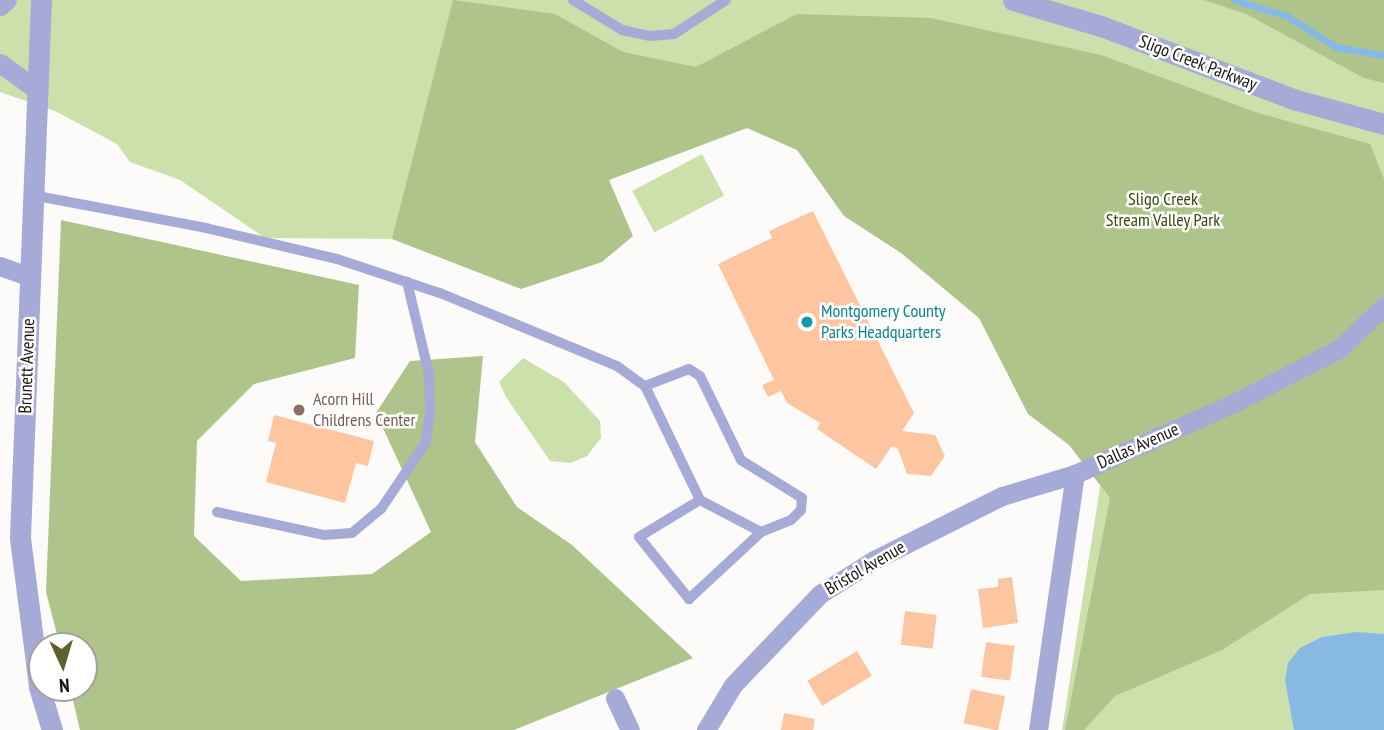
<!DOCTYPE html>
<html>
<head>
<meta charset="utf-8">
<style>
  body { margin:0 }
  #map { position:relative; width:1384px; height:730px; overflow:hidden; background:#fdfbf9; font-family:"PT Sans Narrow",sans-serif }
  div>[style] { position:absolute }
  .green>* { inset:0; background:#cce0ac; transform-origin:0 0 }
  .forest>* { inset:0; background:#afc48b }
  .water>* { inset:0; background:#88b9e5 }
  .stream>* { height:7px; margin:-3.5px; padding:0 3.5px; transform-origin:3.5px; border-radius:3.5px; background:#88b9e5 }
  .building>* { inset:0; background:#fdc6a0; transform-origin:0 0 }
  .service>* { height:10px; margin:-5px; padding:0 5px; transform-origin:5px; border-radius:5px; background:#a6aad6 }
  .minor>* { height:19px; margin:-9.5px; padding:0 9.5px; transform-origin:9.5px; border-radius:9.5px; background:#a6aad6 }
  .tertiary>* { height:21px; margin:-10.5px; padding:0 10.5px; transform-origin:10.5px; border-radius:10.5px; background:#a6aad6 }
  .dots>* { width:19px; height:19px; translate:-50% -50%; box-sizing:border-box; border:4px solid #fff; border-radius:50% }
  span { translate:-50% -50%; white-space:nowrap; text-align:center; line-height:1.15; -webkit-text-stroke:5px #fff; paint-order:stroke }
  .street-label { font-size:18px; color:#181412 }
  .park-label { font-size:18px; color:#364807 }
  .culture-label { font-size:18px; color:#0d838f }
  .left { translate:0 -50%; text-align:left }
  .education-label { font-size:18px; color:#785e54 }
  .north { position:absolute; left:28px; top:632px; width:70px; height:70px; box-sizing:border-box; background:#fff; border:2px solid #a3a1a0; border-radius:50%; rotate:176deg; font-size:19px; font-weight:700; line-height:28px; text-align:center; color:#181412 }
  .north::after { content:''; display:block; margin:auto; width:24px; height:32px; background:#5e612f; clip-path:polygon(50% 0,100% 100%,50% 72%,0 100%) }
</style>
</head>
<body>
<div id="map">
  <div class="green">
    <i style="clip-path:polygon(0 0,1384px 0,1384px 730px,1062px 730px,1105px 455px,1077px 440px,783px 76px,403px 239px,265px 238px,180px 180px,130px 162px,117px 144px,55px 111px,0 92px)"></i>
    <i style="left:702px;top:154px;width:47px;height:79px;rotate:62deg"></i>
    <i style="clip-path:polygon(523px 358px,564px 382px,600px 421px,601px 438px,587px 456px,571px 463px,550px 461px,506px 397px,499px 382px)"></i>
  </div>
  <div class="forest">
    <i style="clip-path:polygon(453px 0,555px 14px,623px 52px,696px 67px,797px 14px,931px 18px,1101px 55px,1255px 112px,1370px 144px,1384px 179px,1384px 590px,1310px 594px,1222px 650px,1115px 696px,1084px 730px,1065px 730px,1110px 498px,1069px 445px,1028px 414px,979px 318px,901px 253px,844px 216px,797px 150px,747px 128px,609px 180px,633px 236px,602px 262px,521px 289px,392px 239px)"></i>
    <i style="clip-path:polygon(1204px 0,1384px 0,1384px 83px,1364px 78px,1246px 14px)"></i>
    <i style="clip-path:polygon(61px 220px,359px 285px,355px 358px,254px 384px,197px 441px,194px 536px,241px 581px,372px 574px,431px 532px,376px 413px,410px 361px,483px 356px,475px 442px,517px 507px,572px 545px,693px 658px,514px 730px,80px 730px,70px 688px,84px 688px,84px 646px,60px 646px,46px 592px)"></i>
  </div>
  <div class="water">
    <i style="clip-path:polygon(1357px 632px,1384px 634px,1384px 730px,1294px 730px,1285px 680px,1288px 663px,1300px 648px,1322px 637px)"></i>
  </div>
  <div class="stream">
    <i style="left:1234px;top:0;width:55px;rotate:16.8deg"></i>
    <i style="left:1287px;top:16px;width:58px;rotate:32.3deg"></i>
    <i style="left:1336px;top:47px;width:49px;rotate:9.5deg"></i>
  </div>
  <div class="building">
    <i style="clip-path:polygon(813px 211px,914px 413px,902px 431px,935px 435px,945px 456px,931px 476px,907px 474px,898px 449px,892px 446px,876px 469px,817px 429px,820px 423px,787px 403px,781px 391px,768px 397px,762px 385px,774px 380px,718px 264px,772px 238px,769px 231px)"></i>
    <i style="clip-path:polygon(274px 415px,374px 441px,368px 466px,356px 463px,345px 503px,266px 482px,276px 443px,268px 441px)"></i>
    <i style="clip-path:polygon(1012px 577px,1018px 623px,983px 628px,978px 589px,998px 587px,998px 579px)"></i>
    <i style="left:905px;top:611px;width:32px;height:34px;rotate:7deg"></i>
    <i style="left:986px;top:642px;width:29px;height:35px;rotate:8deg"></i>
    <i style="left:857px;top:651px;width:29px;height:58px;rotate:59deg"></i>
    <i style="left:971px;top:689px;width:35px;height:35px;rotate:12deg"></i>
    <i style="clip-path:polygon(784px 713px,815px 719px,813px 730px,781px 730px)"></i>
  </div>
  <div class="service">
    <i style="left:573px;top:0;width:57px;rotate:31.5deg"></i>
    <i style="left:622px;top:30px;width:29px;rotate:12deg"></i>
    <i style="left:650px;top:36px;width:24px;rotate:-5deg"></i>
    <i style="left:674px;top:34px;width:62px;rotate:-33.2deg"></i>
    <i style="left:32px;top:195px;width:177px;rotate:10.7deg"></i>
    <i style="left:206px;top:228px;width:135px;rotate:13.3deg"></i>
    <i style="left:337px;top:259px;width:108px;rotate:18.3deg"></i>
    <i style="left:440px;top:293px;width:191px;rotate:22.4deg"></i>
    <i style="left:617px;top:366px;width:34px;rotate:36deg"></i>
    <i style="left:645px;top:386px;width:127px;rotate:64.2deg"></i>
    <i style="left:700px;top:500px;width:69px;rotate:27.7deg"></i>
    <i style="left:761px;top:532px;width:32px;rotate:-22deg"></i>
    <i style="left:791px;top:520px;width:14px;rotate:-45deg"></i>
    <i style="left:801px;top:510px;width:12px;rotate:-85deg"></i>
    <i style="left:802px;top:498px;width:72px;rotate:-148.1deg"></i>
    <i style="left:741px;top:460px;width:93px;rotate:-116deg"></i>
    <i style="left:700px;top:376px;width:13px;rotate:-148deg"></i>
    <i style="left:689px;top:369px;width:47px;rotate:158.9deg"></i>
    <i style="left:700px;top:500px;width:71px;rotate:148.8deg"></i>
    <i style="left:639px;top:537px;width:80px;rotate:51.1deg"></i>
    <i style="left:689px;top:599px;width:98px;rotate:-42.9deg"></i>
    <i style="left:217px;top:512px;width:109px;rotate:12.1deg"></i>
    <i style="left:324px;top:535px;width:28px;rotate:-4deg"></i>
    <i style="left:352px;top:533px;width:38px;rotate:-40deg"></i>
    <i style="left:381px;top:509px;width:81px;rotate:-56.1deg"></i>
    <i style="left:426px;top:442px;width:34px;rotate:-83deg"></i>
    <i style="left:430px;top:408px;width:34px;rotate:-92deg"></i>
    <i style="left:429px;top:374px;width:95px;rotate:-103.4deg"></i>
  </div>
  <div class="minor">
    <i style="left:0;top:6px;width:9px;rotate:-41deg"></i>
    <i style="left:0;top:63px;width:46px;rotate:36.1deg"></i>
    <i style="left:0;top:266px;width:32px;rotate:20deg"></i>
    <i style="left:615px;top:698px;width:35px;rotate:65deg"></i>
    <i style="left:706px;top:730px;width:52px;rotate:-59deg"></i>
    <i style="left:733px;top:685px;width:126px;rotate:-46.3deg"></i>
    <i style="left:820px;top:594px;width:64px;rotate:-32.2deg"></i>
    <i style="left:874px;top:560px;width:143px;rotate:-26.6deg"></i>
    <i style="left:1002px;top:496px;width:76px;rotate:-16.8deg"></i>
    <i style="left:1038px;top:730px;width:259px;rotate:-81.8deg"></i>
    <i style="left:1075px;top:474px;width:176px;rotate:-24.1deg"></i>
    <i style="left:1236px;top:402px;width:117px;rotate:-27.4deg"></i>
    <i style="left:1340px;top:348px;width:61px;rotate:-43.7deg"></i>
  </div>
  <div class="tertiary">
    <i style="left:41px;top:0;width:538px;rotate:92.24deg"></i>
    <i style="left:20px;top:538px;width:150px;rotate:82.7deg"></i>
    <i style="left:39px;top:687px;width:45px;rotate:73.2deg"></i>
    <i style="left:1013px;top:0;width:92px;rotate:16.5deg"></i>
    <i style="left:1101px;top:26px;width:205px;rotate:20.8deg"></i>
    <i style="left:1293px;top:99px;width:94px;rotate:15.4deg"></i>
  </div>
  <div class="dots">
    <i style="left:807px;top:322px;background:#0f9aa8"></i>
    <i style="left:299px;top:410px;background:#8d6e63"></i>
  </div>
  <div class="street-label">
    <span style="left:1198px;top:63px;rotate:21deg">Sligo Creek Parkway</span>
    <span style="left:27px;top:366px;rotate:-88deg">Brunett Avenue</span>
    <span style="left:1138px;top:446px;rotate:-24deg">Dallas Avenue</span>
    <span style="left:865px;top:568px;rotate:-30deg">Bristol Avenue</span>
  </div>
  <div class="park-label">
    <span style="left:1163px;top:210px">Sligo Creek<br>Stream Valley Park</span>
  </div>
  <div class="culture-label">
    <span class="left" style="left:821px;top:322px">Montgomery County<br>Parks Headquarters</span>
  </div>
  <div class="education-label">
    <span class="left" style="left:313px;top:410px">Acorn Hill<br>Childrens Center</span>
  </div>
  <div class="north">N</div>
</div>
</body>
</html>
